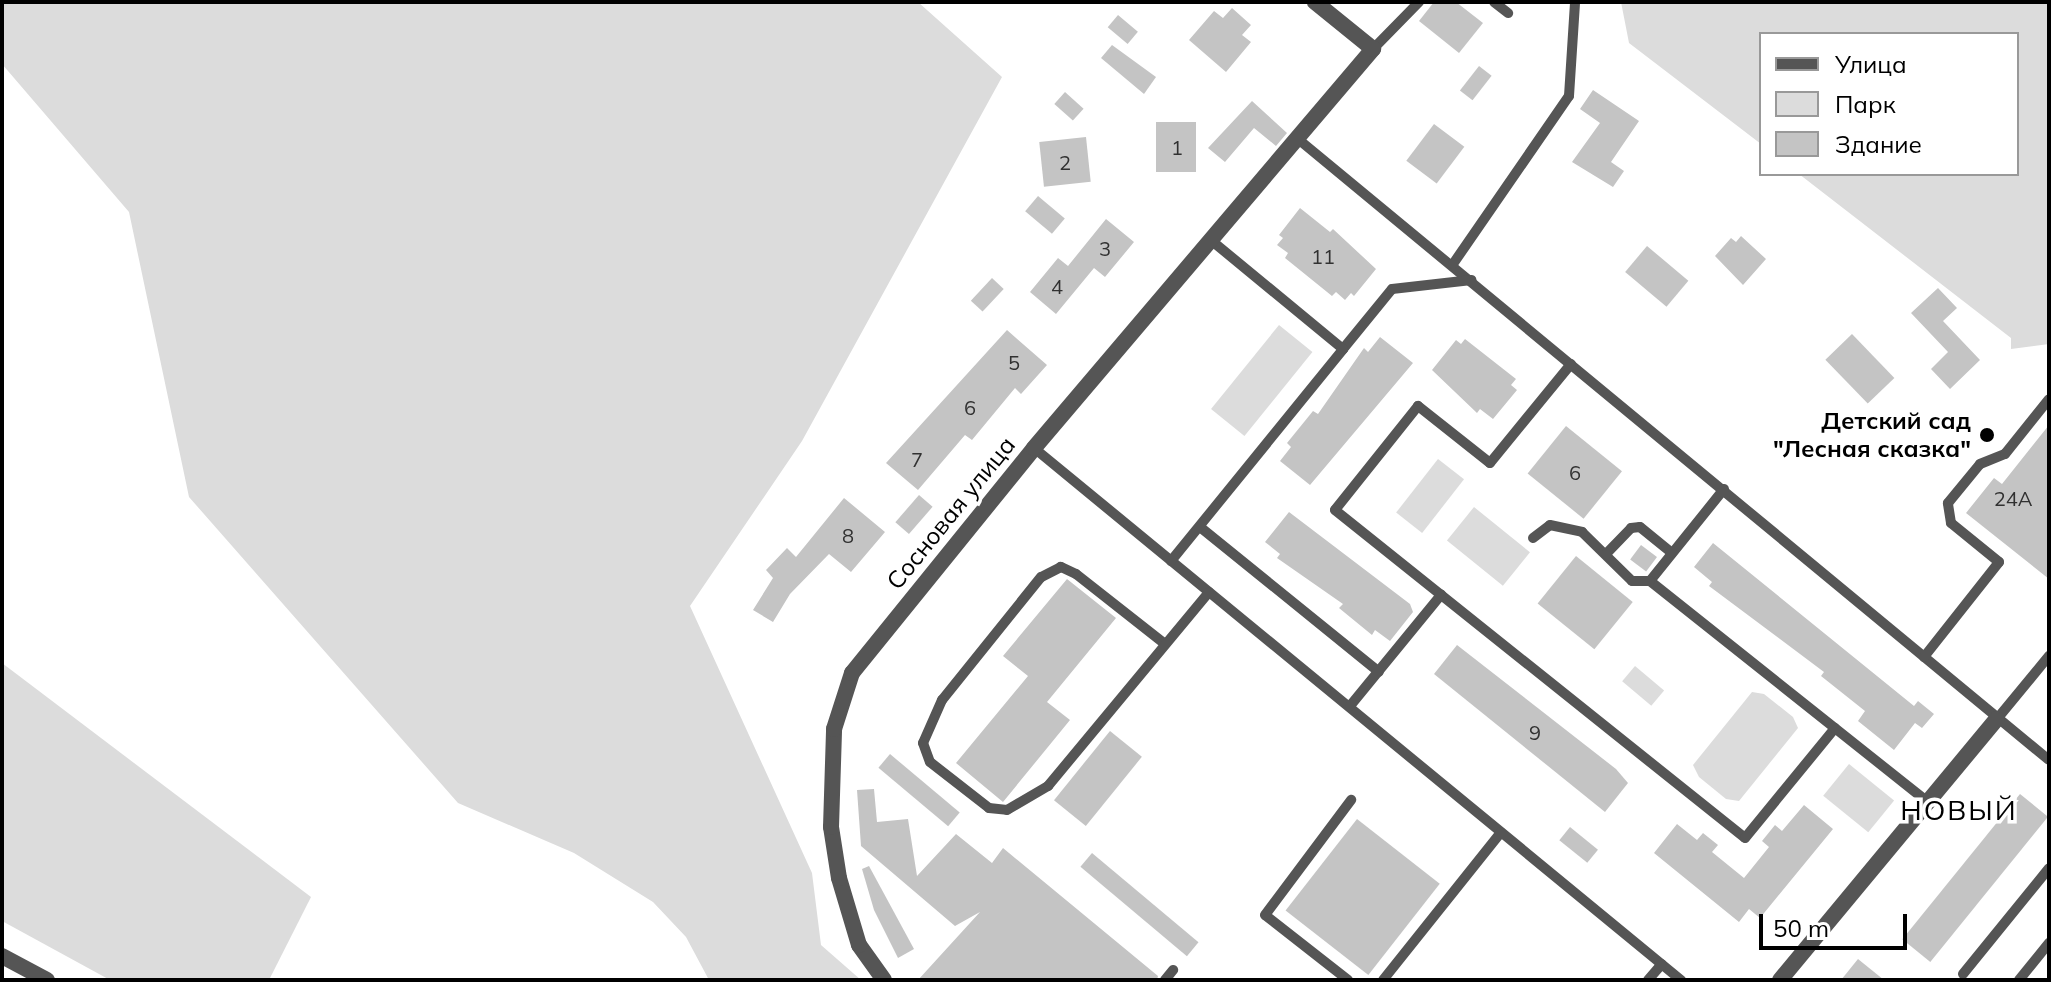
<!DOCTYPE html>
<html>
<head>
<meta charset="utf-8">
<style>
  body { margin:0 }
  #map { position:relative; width:2051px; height:982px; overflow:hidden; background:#fff; font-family:Mulish,sans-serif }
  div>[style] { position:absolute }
  .green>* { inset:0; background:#dcdcdc; transform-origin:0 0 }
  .building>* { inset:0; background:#c4c4c4; transform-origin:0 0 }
  .service>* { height:10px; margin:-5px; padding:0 5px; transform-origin:5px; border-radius:5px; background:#555 }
  .minor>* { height:16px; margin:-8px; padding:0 8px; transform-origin:8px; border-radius:8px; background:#555 }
  .dots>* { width:22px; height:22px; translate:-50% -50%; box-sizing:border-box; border:4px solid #fff; border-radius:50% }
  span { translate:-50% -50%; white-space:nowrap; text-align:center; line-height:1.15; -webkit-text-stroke:7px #fff; paint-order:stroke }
  .number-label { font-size:20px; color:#313131 }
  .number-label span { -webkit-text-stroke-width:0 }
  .poi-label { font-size:24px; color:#000; font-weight:700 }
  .right { translate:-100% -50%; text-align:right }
  .street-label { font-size:24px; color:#000 }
  .quarter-label { font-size:28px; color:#000; letter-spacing:2px }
  .frame { position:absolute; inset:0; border:4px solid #000; pointer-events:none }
  .legend { position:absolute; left:1759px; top:32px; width:260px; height:144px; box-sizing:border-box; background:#fff; border:2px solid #999; margin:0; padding:10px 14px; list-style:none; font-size:24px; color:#000 }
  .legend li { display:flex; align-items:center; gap:16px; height:40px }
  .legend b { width:40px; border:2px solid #999 }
  .scale { position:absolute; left:1759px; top:914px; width:148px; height:36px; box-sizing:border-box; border:4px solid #000; border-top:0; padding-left:10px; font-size:24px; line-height:28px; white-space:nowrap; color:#000; -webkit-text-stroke:6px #fff; paint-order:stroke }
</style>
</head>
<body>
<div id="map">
  <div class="green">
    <i style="clip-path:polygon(2px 2px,918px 2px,1002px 77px,802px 441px,690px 606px,812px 873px,821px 945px,861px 980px,709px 980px,686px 937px,653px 902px,574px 853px,458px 803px,189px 497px,129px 212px,2px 64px)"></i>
    <i style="clip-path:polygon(1621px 2px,2049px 2px,2049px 344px,2011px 349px,2011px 338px,1799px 174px,2017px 174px,2017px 34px,1761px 34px,1761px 144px,1629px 43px)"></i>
    <i style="left:1279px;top:325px;width:43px;height:108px;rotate:39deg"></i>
    <i style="left:1438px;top:459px;width:33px;height:68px;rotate:38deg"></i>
    <i style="left:1474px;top:507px;width:72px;height:43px;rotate:39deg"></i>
    <i style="clip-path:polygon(2px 663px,311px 897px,269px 980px,110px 980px,2px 921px)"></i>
    <i style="left:1635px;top:666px;width:38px;height:20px;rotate:40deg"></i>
    <i style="clip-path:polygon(1752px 692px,1764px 694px,1793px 717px,1798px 728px,1739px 801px,1726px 799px,1699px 777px,1693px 765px)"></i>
    <i style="left:1849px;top:764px;width:58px;height:41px;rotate:39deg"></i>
  </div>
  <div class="building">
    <i style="clip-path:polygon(1434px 2px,1456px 2px,1483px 23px,1459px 53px,1419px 21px)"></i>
    <i style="clip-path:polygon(1232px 8px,1251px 25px,1242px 35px,1251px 42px,1226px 72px,1189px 40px,1214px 11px,1223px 18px)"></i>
    <i style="left:1118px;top:15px;width:26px;height:16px;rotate:40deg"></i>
    <i style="clip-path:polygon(1112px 45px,1156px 77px,1144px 94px,1101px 58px)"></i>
    <i style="left:1479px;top:66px;width:16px;height:31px;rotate:38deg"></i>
    <i style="clip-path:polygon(1593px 90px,1639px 121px,1611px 162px,1624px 171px,1613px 187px,1572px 162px,1600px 123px,1580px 109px)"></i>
    <i style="left:1065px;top:92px;width:25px;height:16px;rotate:42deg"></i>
    <i style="clip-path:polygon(1252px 101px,1287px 133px,1276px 146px,1254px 128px,1225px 162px,1208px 148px)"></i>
    <i style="left:1156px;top:122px;width:40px;height:50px"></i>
    <i style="left:1434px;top:124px;width:38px;height:46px;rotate:37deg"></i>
    <i style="left:1086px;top:137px;width:45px;height:47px;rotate:84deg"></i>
    <i style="left:1038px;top:196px;width:35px;height:20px;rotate:40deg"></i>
    <i style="clip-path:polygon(1300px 208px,1330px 232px,1333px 229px,1376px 269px,1354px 296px,1351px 293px,1345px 300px,1336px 292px,1332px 296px,1285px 258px,1288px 253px,1277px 245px,1283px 238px,1279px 235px)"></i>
    <i style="clip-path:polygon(1106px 219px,1134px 242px,1105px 277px,1094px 268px,1056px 314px,1030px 292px,1058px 258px,1068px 266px)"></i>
    <i style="clip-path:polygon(1741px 236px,1766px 259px,1743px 285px,1715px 256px,1731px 238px,1736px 242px)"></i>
    <i style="left:1647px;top:246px;width:54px;height:34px;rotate:40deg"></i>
    <i style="left:992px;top:278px;width:16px;height:31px;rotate:43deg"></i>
    <i style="clip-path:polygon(1938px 288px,1957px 308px,1943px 321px,1980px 360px,1950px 389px,1931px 369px,1948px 352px,1911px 313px)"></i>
    <i style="clip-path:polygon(1007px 330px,1047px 365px,1021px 394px,1015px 388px,972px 440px,965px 435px,918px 490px,886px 463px)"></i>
    <i style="left:1852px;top:334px;width:61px;height:37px;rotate:46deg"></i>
    <i style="clip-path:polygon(1380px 337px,1413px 363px,1310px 485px,1280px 461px,1291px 447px,1287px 443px,1313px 411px,1318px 414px,1364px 348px,1368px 352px)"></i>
    <i style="clip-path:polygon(1465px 339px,1516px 379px,1511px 385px,1517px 390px,1493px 419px,1480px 409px,1477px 413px,1432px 370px,1456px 340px,1461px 344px)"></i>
    <i style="clip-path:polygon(2049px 425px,2049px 579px,1966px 513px,1994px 478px,2002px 484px)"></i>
    <i style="left:1566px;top:426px;width:72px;height:61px;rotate:39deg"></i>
    <i style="left:919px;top:495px;width:18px;height:36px;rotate:41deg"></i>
    <i style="clip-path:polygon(844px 498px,885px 532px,851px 572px,829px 554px,790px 594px,773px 622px,753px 610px,773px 578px,766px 570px,787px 548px,796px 557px)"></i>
    <i style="clip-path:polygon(1289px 512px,1410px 604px,1413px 612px,1390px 641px,1375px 630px,1372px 635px,1339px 608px,1343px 604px,1277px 558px,1280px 554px,1265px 542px)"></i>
    <i style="clip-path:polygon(1713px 543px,1914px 706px,1918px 701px,1934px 714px,1922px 728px,1915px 723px,1894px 750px,1858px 721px,1865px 711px,1821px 676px,1824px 672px,1709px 586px,1712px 582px,1694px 567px)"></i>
    <i style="left:1641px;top:545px;width:20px;height:18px;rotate:37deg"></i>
    <i style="left:1576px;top:556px;width:73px;height:61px;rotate:39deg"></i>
    <i style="clip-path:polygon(1067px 579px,1116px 618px,1047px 702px,1070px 720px,1003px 802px,956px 763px,1028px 676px,1003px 656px)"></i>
    <i style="clip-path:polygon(1457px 645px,1616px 769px,1628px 783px,1605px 812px,1434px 674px)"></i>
    <i style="left:1110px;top:731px;width:41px;height:89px;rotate:39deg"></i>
    <i style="left:890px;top:754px;width:91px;height:18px;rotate:40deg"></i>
    <i style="clip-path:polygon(874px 789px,877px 822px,908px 819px,917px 876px,956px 834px,992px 863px,1003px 848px,1158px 976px,1157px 980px,918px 980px,980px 912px,955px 926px,861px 846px,857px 790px)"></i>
    <i style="left:2020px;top:794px;width:36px;height:187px;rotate:39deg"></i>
    <i style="clip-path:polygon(1804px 805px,1833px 829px,1760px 918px,1749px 909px,1739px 922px,1654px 853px,1677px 824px,1697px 840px,1703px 833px,1718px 845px,1712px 852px,1744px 878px,1769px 847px,1762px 841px,1775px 825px,1782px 831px)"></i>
    <i style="left:1357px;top:819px;width:105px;height:116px;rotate:38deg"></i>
    <i style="left:1570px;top:827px;width:36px;height:17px;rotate:39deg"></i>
    <i style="left:1092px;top:853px;width:139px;height:18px;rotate:40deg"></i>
    <i style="clip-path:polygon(869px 866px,914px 949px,898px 958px,874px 910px,862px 869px)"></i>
    <i style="clip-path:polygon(1858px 959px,1884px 980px,1841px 980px)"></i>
  </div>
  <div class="service">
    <i style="left:1494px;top:2px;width:18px;rotate:38deg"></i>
    <i style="left:1373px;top:49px;width:66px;rotate:-45.6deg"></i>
    <i style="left:1298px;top:139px;width:974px;rotate:39.59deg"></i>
    <i style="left:1453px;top:264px;width:204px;rotate:-55.4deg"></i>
    <i style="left:1569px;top:96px;width:94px;rotate:-86.3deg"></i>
    <i style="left:1343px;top:349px;width:77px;rotate:-50.8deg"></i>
    <i style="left:1392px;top:289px;width:80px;rotate:-6.5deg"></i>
    <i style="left:1571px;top:364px;width:128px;rotate:129.3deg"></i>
    <i style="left:1490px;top:463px;width:92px;rotate:-141.6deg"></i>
    <i style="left:1418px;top:406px;width:133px;rotate:128.6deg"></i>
    <i style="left:1335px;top:510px;width:525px;rotate:38.66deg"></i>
    <i style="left:1745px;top:838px;width:142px;rotate:-50.7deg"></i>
    <i style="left:1034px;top:448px;width:838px;rotate:39.43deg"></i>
    <i style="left:1724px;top:489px;width:118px;rotate:128.8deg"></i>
    <i style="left:1650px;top:581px;width:355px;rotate:38.5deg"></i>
    <i style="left:1200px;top:527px;width:230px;rotate:39deg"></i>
    <i style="left:1533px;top:538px;width:21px;rotate:-37deg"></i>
    <i style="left:1550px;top:525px;width:33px;rotate:12deg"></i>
    <i style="left:1582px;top:532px;width:70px;rotate:44.4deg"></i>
    <i style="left:1632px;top:581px;width:18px"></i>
    <i style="left:1606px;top:554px;width:36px;rotate:-46deg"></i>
    <i style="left:1631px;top:528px;width:9px;rotate:-6deg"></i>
    <i style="left:1640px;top:527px;width:41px;rotate:39.1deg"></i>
    <i style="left:1171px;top:561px;width:273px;rotate:-50.9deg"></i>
    <i style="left:1343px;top:349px;width:170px;rotate:-140.5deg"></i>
    <i style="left:1165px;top:644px;width:113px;rotate:-141.8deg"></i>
    <i style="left:1076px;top:574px;width:17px;rotate:-155deg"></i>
    <i style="left:1061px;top:567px;width:22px;rotate:153deg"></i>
    <i style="left:1041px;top:577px;width:158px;rotate:128.8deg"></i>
    <i style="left:942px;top:700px;width:47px;rotate:113.8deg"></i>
    <i style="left:923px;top:743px;width:20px;rotate:70deg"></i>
    <i style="left:930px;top:762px;width:75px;rotate:37.9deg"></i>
    <i style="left:989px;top:808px;width:18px;rotate:6deg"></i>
    <i style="left:1007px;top:810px;width:48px;rotate:-30.3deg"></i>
    <i style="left:1048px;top:786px;width:252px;rotate:-50.3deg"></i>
    <i style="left:1924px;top:657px;width:121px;rotate:-51.7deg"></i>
    <i style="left:1999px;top:562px;width:62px;rotate:-140.9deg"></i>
    <i style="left:1951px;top:523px;width:20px;rotate:-99deg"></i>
    <i style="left:1948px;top:503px;width:50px;rotate:-50.6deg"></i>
    <i style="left:1980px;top:464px;width:27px;rotate:-22deg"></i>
    <i style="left:2005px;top:454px;width:70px;rotate:-51.3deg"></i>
    <i style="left:1350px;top:706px;width:144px;rotate:-50.7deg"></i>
    <i style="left:1997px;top:719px;width:82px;rotate:-50.5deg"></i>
    <i style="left:1963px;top:974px;width:136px;rotate:-50.9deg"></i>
    <i style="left:1165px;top:980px;width:13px;rotate:-51deg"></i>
    <i style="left:1348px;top:980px;width:105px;rotate:-141.9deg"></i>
    <i style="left:1265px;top:915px;width:144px;rotate:-53.2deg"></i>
    <i style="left:1383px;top:980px;width:189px;rotate:-51.4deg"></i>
    <i style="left:1648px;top:980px;width:21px;rotate:-49deg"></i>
    <i style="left:2019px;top:980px;width:48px;rotate:-51deg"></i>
  </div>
  <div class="minor">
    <i style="left:2px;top:956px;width:51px;rotate:28.1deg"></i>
    <i style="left:884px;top:980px;width:43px;rotate:-125.5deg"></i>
    <i style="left:859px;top:945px;width:70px;rotate:-106.6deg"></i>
    <i style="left:839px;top:878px;width:52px;rotate:-98.9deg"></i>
    <i style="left:831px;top:827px;width:98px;rotate:-88.2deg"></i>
    <i style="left:834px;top:729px;width:59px;rotate:-72.2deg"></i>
    <i style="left:852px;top:673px;width:289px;rotate:-51deg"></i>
    <i style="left:1034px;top:448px;width:524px;rotate:-49.65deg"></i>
    <i style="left:1373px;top:49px;width:75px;rotate:-141deg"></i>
    <i style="left:1780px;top:980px;width:339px;rotate:-50.3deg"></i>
  </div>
  <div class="dots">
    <i style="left:1987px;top:435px;background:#000"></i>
  </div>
  <div class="number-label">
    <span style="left:1177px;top:147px">1</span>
    <span style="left:1065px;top:162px">2</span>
    <span style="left:1105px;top:248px">3</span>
    <span style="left:1323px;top:256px">11</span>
    <span style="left:1057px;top:286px">4</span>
    <span style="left:1014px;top:362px">5</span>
    <span style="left:970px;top:407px">6</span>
    <span style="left:917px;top:459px">7</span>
    <span style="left:1575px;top:472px">6</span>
    <span style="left:2013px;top:498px">24А</span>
    <span style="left:848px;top:535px">8</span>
    <span style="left:1535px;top:732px">9</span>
  </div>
  <div class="poi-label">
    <span class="right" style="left:1971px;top:435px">Детский сад<br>"Лесная сказка"</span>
  </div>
  <div class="street-label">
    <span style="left:951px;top:513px;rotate:-51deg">Сосновая улица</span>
  </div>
  <div class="quarter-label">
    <span style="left:1959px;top:810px">НОВЫЙ</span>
  </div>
  <div class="frame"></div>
  <ul class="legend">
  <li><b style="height:10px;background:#555"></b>Улица</li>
  <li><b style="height:22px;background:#dcdcdc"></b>Парк</li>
  <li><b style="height:22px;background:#c4c4c4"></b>Здание</li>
  </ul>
  <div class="scale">50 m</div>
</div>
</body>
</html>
